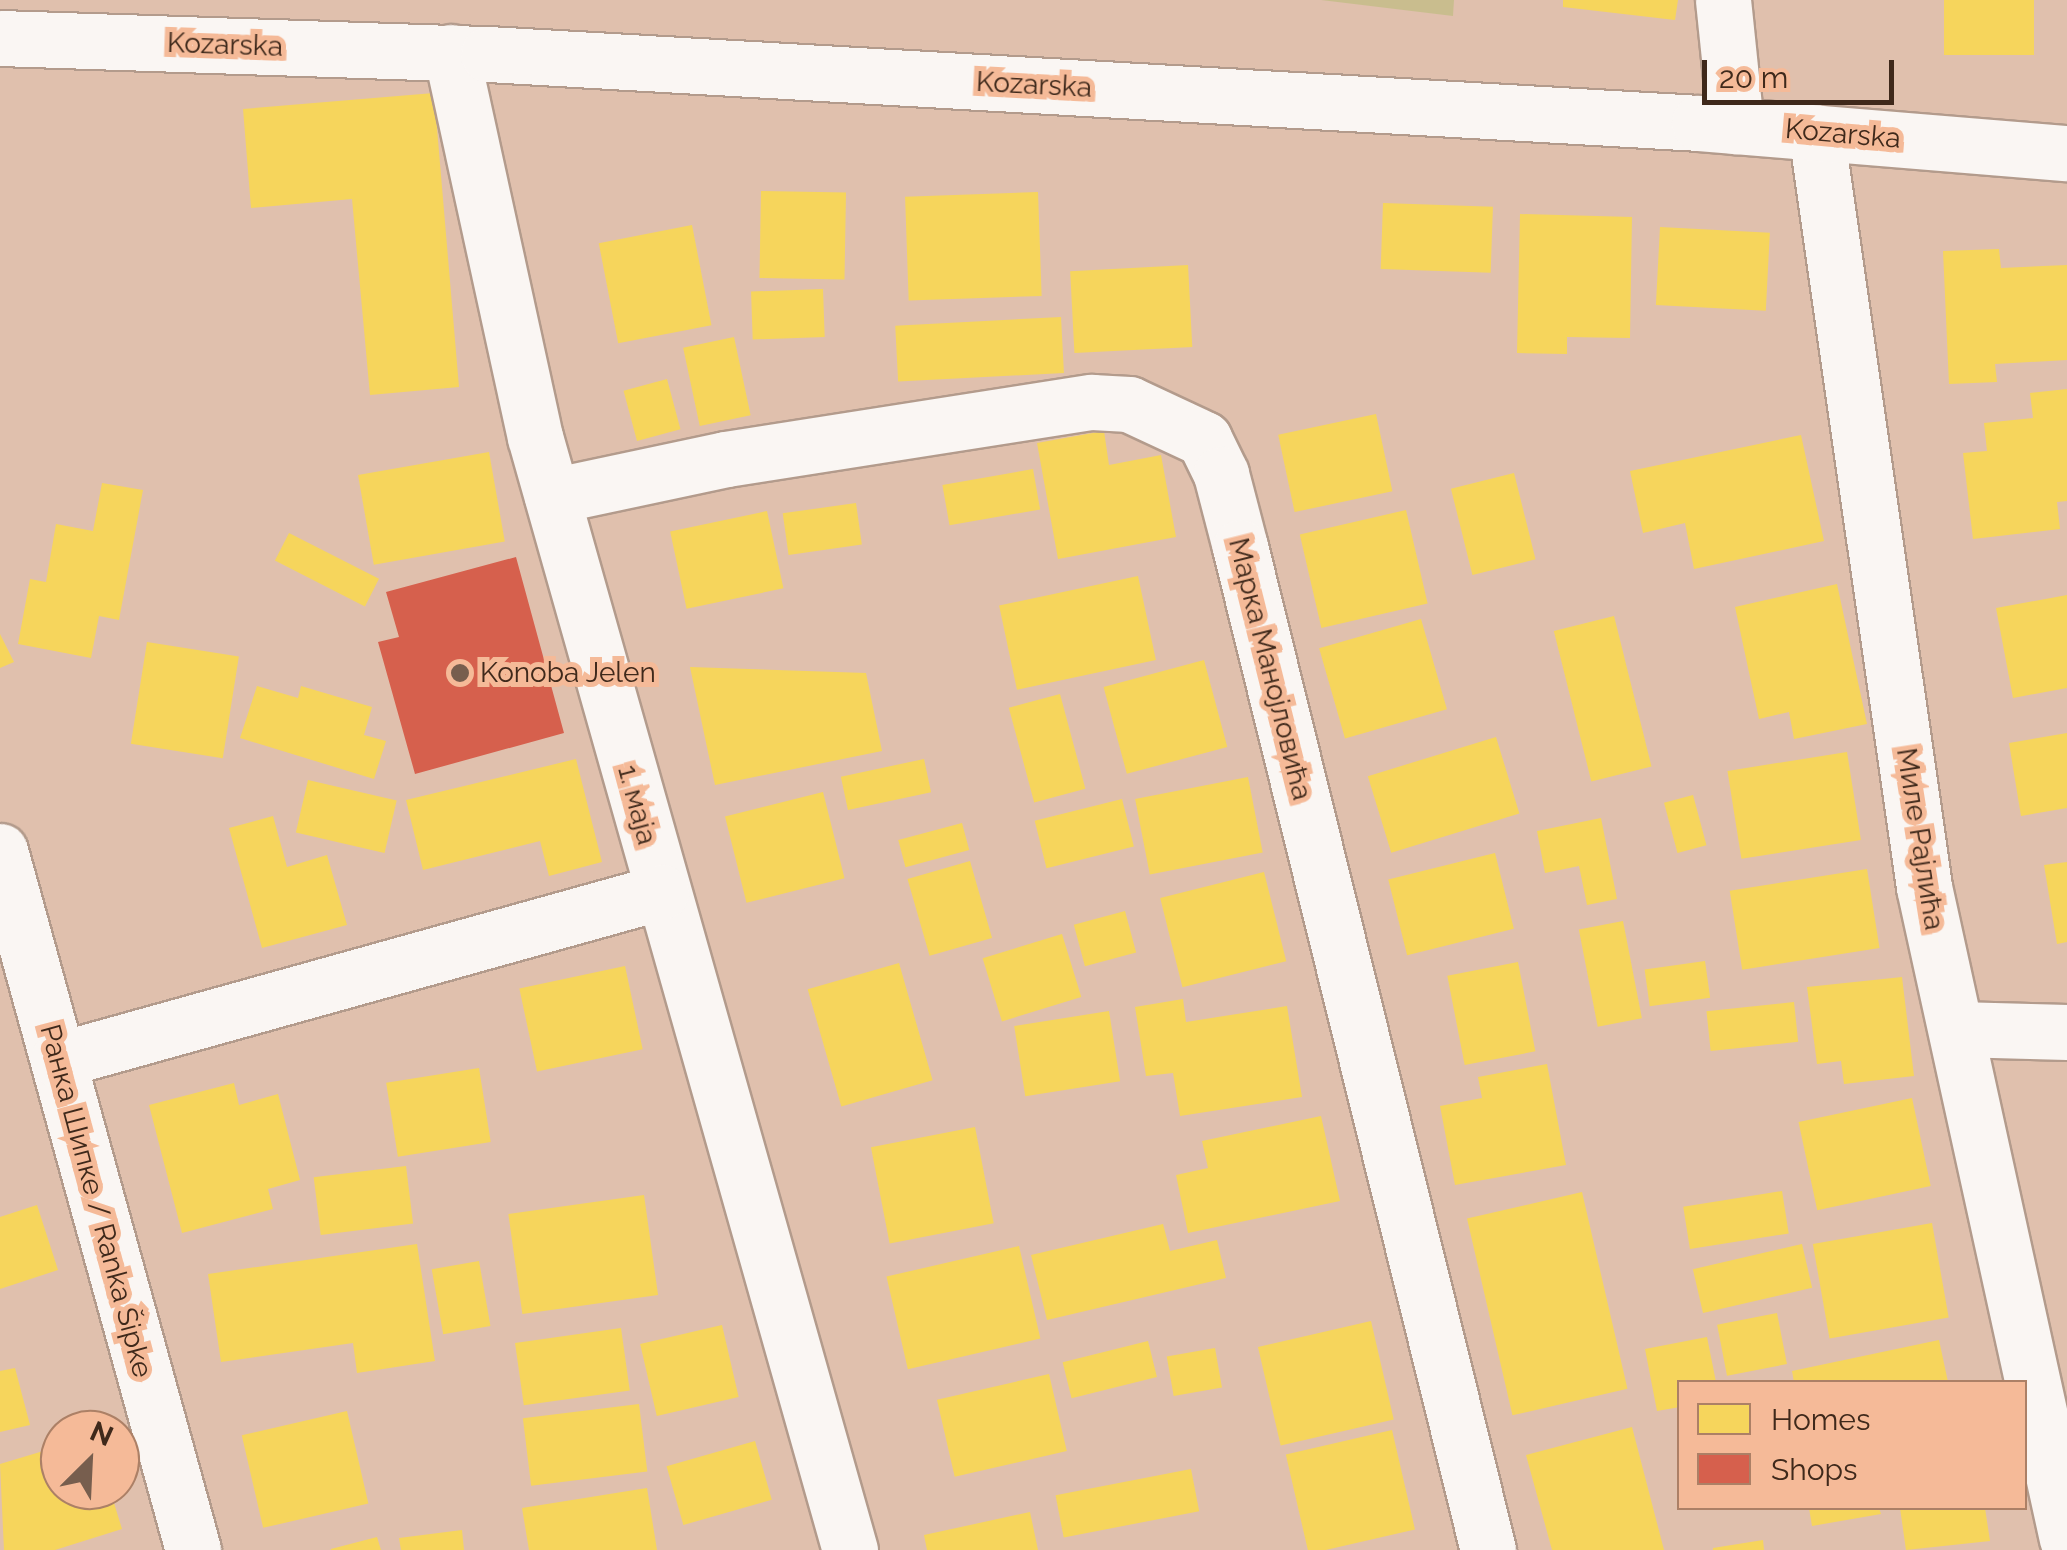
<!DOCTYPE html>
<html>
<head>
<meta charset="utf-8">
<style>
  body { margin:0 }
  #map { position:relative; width:2067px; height:1550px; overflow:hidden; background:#e0c0ad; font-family:Raleway,sans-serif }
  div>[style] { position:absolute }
  .green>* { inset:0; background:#c9bd8e }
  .homes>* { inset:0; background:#f6d55c; transform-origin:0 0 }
  .shops>* { inset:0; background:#d6604d }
  .roads { filter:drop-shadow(2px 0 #b39b8c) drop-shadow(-2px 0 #b39b8c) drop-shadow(0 2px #b39b8c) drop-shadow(0 -2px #b39b8c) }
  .minor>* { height:55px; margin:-27.5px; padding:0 27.5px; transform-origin:27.5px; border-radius:27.5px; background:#faf6f3 }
  .tertiary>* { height:55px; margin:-27.5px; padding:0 27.5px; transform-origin:27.5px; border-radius:27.5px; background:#faf6f3 }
  .dots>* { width:28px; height:28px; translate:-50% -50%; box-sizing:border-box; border:5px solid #f5ba98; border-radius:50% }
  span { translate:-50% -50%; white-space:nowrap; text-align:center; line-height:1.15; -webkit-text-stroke:10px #f5ba98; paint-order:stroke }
  .street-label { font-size:28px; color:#3f291b }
  .poi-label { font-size:28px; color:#3f291b }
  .left { translate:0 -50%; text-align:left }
  .legend { position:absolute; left:1677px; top:1380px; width:350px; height:130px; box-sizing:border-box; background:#f5ba98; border:2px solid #ac8066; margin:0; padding:12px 18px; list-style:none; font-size:30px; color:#3f291b }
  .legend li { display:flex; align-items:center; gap:20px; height:50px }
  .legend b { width:50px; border:2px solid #ac8066 }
  .north { position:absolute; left:40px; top:1410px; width:100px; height:100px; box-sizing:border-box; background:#f5ba98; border:2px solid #ac8066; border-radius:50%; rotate:24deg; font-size:28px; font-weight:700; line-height:40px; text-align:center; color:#3f291b }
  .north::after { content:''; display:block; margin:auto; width:35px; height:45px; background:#775e4e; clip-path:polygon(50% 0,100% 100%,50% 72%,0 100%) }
  .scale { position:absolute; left:1702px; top:60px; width:192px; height:45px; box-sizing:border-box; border:5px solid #3f291b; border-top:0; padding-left:12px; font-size:30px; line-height:35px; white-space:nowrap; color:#3f291b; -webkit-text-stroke:8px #f5ba98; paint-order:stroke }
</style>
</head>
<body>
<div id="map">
  <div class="green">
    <i style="clip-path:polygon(1321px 0,1454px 0,1453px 16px)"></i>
  </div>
  <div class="homes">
    <i style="clip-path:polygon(1563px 0,1678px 0,1675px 20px,1563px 7px)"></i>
    <i style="left:1944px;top:0;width:90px;height:55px"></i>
    <i style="clip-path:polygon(434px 93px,459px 387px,370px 395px,352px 199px,251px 208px,243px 109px)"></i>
    <i style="left:761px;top:191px;width:85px;height:87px;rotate:1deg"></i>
    <i style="left:1038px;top:192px;width:104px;height:133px;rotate:88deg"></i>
    <i style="left:1383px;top:203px;width:110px;height:66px;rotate:2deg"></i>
    <i style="clip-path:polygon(1520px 214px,1632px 217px,1630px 338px,1567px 337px,1567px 354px,1517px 353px)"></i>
    <i style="left:692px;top:225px;width:102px;height:95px;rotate:79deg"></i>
    <i style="left:1660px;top:227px;width:110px;height:78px;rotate:3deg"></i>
    <i style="clip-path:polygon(1999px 249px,2001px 268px,2067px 265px,2067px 360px,1995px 364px,1997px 382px,1949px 384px,1943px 251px)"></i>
    <i style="left:1188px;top:265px;width:82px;height:118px;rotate:87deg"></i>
    <i style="left:823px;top:289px;width:48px;height:72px;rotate:88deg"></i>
    <i style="left:1061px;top:317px;width:56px;height:166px;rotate:87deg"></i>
    <i style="left:734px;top:337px;width:80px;height:52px;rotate:78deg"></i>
    <i style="left:667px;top:379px;width:52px;height:45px;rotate:75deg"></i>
    <i style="clip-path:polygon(2067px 389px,2067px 501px,2057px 502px,2060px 529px,1973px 539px,1963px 453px,1987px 451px,1984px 423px,2033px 418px,2030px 393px)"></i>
    <i style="left:1376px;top:414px;width:79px;height:100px;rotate:78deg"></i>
    <i style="clip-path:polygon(1104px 431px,1109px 465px,1161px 455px,1176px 537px,1058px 559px,1037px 443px)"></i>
    <i style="clip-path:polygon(1801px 435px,1824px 541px,1694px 569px,1685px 523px,1643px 533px,1630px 471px)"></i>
    <i style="left:489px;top:452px;width:91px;height:133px;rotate:80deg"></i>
    <i style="left:1033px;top:469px;width:41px;height:92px;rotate:80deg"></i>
    <i style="left:1514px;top:473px;width:89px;height:65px;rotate:76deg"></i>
    <i style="clip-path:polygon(102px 483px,143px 490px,119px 620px,99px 616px,91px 658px,18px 644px,30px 579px,46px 582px,56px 524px,93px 531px)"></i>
    <i style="left:856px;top:503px;width:42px;height:74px;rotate:82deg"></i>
    <i style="left:1406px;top:510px;width:96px;height:109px;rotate:77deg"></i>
    <i style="left:767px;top:511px;width:79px;height:99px;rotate:78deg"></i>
    <i style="left:289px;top:533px;width:101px;height:31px;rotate:27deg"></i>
    <i style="left:1138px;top:576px;width:86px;height:142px;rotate:78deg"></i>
    <i style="clip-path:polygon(1837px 584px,1867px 724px,1794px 739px,1789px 712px,1759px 719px,1735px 607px)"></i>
    <i style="clip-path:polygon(2067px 595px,2067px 688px,2013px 698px,1996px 608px)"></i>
    <i style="left:1614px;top:616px;width:155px;height:62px;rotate:76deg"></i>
    <i style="left:1421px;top:619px;width:94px;height:106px;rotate:74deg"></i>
    <i style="clip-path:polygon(0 634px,14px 662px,0 668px)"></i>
    <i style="left:147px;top:642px;width:93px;height:103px;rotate:9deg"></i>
    <i style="left:1204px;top:660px;width:90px;height:104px;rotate:75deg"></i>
    <i style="clip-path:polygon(690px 667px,866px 673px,882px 751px,715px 785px)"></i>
    <i style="clip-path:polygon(257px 686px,298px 698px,301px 686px,372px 707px,364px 735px,386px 741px,374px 779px,240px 738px)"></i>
    <i style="left:1060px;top:694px;width:98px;height:53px;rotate:75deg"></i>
    <i style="clip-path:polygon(2067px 733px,2067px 808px,2021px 816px,2009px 743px)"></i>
    <i style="left:1496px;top:737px;width:80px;height:134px;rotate:73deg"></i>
    <i style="left:1847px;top:752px;width:89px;height:121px;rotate:81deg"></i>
    <i style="clip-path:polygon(576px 759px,602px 862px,549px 876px,540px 841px,423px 870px,406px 800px)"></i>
    <i style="left:924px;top:759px;width:34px;height:85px;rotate:78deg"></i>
    <i style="left:1248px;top:777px;width:77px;height:115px;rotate:79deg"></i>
    <i style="left:308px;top:780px;width:91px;height:54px;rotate:13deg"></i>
    <i style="left:823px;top:792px;width:89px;height:101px;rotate:76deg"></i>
    <i style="left:1693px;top:795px;width:52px;height:30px;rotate:75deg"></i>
    <i style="left:1122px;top:799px;width:49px;height:90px;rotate:76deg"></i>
    <i style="clip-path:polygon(273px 816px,287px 867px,327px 855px,347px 925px,262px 948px,229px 828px)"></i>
    <i style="clip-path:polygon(1601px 818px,1617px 899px,1587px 905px,1579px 866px,1545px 873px,1537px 831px)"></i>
    <i style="left:962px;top:823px;width:28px;height:66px;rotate:75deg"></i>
    <i style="left:1495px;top:853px;width:78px;height:110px;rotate:76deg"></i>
    <i style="left:970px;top:861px;width:80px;height:65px;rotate:74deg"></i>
    <i style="clip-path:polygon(2067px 862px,2067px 942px,2057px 944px,2044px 865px)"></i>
    <i style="left:1867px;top:869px;width:80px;height:139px;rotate:81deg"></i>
    <i style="left:1264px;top:872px;width:92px;height:107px;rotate:76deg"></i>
    <i style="left:1125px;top:911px;width:43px;height:53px;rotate:75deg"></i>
    <i style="left:1623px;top:921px;width:99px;height:45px;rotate:79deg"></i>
    <i style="left:1062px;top:934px;width:66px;height:83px;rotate:73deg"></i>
    <i style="left:1705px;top:961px;width:37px;height:61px;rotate:82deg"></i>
    <i style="left:1518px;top:962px;width:91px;height:72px;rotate:79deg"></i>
    <i style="left:899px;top:963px;width:122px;height:95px;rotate:74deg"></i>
    <i style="left:625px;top:966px;width:85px;height:108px;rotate:78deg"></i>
    <i style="clip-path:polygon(1902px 977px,1914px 1076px,1844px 1084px,1841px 1061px,1817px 1064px,1807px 987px)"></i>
    <i style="clip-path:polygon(1183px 999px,1186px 1022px,1287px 1006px,1302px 1097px,1180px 1116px,1173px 1073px,1146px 1076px,1135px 1007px)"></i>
    <i style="left:1794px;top:1002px;width:40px;height:88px;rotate:84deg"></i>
    <i style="left:1109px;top:1011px;width:71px;height:96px;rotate:81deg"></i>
    <i style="clip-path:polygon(1547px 1064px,1566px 1165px,1455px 1185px,1440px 1106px,1482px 1098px,1478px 1077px)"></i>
    <i style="left:479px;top:1068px;width:75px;height:94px;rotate:81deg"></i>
    <i style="clip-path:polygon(234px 1083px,239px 1105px,278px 1094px,300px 1180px,268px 1189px,273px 1209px,182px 1233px,149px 1105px)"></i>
    <i style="left:1912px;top:1098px;width:90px;height:116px;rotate:78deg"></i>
    <i style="clip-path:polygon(1321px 1116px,1340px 1201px,1188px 1233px,1176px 1175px,1208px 1168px,1202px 1141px)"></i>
    <i style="left:975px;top:1127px;width:98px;height:106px;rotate:79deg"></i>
    <i style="left:406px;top:1166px;width:58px;height:93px;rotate:83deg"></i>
    <i style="left:1782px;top:1191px;width:43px;height:100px;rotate:81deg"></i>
    <i style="left:1582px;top:1192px;width:202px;height:118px;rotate:77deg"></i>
    <i style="left:644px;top:1195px;width:101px;height:137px;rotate:82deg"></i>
    <i style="clip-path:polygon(37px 1205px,58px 1270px,0 1289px,0 1217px)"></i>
    <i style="left:1932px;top:1223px;width:96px;height:121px;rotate:80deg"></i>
    <i style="clip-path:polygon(1163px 1224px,1170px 1251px,1217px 1240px,1226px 1278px,1047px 1320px,1031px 1255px)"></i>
    <i style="clip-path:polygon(417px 1244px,435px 1361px,357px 1373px,353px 1343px,221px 1362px,208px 1274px)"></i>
    <i style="left:1802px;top:1244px;width:45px;height:112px;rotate:77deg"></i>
    <i style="left:1019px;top:1246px;width:95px;height:136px;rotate:77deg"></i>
    <i style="left:479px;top:1261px;width:66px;height:48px;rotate:80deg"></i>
    <i style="left:1777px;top:1313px;width:52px;height:61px;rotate:79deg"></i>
    <i style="left:1371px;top:1321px;width:101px;height:116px;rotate:77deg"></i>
    <i style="left:722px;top:1325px;width:74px;height:84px;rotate:77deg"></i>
    <i style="left:621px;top:1328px;width:63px;height:107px;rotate:82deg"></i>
    <i style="clip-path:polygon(1707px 1337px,1716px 1382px,1680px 1382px,1680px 1407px,1657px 1411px,1645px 1349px)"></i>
    <i style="clip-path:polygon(1939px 1340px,1948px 1382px,1794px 1382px,1792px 1371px)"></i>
    <i style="left:1148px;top:1341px;width:37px;height:88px;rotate:76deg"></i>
    <i style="left:1215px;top:1348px;width:40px;height:49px;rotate:80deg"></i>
    <i style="clip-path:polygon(15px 1368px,30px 1425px,0 1432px,0 1371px)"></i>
    <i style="left:1049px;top:1374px;width:79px;height:115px;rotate:77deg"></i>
    <i style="left:639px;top:1404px;width:68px;height:117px;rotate:83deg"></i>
    <i style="left:347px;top:1411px;width:95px;height:108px;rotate:77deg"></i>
    <i style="clip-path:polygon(1632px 1427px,1664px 1550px,1552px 1550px,1526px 1455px)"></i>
    <i style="left:1392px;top:1430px;width:102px;height:109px;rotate:77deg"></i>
    <i style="left:755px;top:1441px;width:61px;height:92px;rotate:74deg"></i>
    <i style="clip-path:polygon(60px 1446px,60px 1490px,110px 1490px,122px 1529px,55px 1550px,4px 1550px,0 1464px)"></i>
    <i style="left:1191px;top:1469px;width:43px;height:138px;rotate:79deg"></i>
    <i style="clip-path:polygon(647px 1488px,657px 1550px,529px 1550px,522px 1508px)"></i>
    <i style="clip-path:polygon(1809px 1508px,1879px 1508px,1881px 1514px,1812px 1526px)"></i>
    <i style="clip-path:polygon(1900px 1508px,1985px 1508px,1990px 1541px,1906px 1550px)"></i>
    <i style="clip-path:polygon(1030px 1512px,1038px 1550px,927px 1550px,924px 1535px)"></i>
    <i style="clip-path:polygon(462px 1530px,464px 1550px,401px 1550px,399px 1538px)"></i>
    <i style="clip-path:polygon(377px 1537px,381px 1550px,331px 1550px,331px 1549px)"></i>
    <i style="clip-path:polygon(1763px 1540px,1764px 1550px,1713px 1550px,1713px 1548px)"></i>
  </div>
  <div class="shops">
    <i style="clip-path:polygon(516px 557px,564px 733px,415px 774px,378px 642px,399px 637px,386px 592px)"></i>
  </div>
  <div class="roads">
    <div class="minor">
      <i style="left:1723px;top:0;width:127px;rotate:84.1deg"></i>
      <i style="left:451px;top:52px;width:394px;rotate:77.7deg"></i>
      <i style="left:535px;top:437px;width:1157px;rotate:74.2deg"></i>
      <i style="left:1816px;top:132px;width:763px;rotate:81.86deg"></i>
      <i style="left:1924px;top:887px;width:667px;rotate:77.63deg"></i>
      <i style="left:552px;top:496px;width:178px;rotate:-12deg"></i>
      <i style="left:726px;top:459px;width:370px;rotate:-8.9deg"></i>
      <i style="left:1092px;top:402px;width:37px;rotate:3deg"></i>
      <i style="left:1129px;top:404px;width:83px;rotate:25deg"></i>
      <i style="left:1204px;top:439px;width:39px;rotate:64deg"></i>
      <i style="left:1221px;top:474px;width:75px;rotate:75.4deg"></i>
      <i style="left:1240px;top:547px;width:1033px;rotate:76.11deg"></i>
      <i style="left:0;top:851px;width:725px;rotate:74.56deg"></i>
      <i style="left:1956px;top:1029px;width:111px;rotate:1.5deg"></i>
      <i style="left:58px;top:1060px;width:626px;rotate:-15.57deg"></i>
    </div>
    <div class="tertiary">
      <i style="left:0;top:38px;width:488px;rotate:1.9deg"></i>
      <i style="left:488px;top:54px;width:1213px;rotate:3.26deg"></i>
      <i style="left:1699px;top:123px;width:369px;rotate:4.7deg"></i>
    </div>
  </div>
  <div class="dots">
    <i style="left:460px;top:673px;background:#775e4e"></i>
  </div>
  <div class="street-label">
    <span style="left:225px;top:45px;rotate:2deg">Kozarska</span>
    <span style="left:1034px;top:85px;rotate:3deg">Kozarska</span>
    <span style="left:1843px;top:134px;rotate:5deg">Kozarska</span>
    <span style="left:1270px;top:669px;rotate:76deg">Марка Манојловића</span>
    <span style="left:637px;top:805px;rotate:75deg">1. маја</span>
    <span style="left:1920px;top:839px;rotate:81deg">Миле Рајлића</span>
    <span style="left:96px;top:1201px;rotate:75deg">Ранка Шипке / Ranka Šipke</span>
  </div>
  <div class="poi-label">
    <span class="left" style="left:480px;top:673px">Konoba Jelen</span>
  </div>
  <ul class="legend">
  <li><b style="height:28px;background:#f6d55c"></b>Homes</li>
  <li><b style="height:28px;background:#d6604d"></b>Shops</li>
  </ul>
  <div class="north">N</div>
  <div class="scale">20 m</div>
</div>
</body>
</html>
